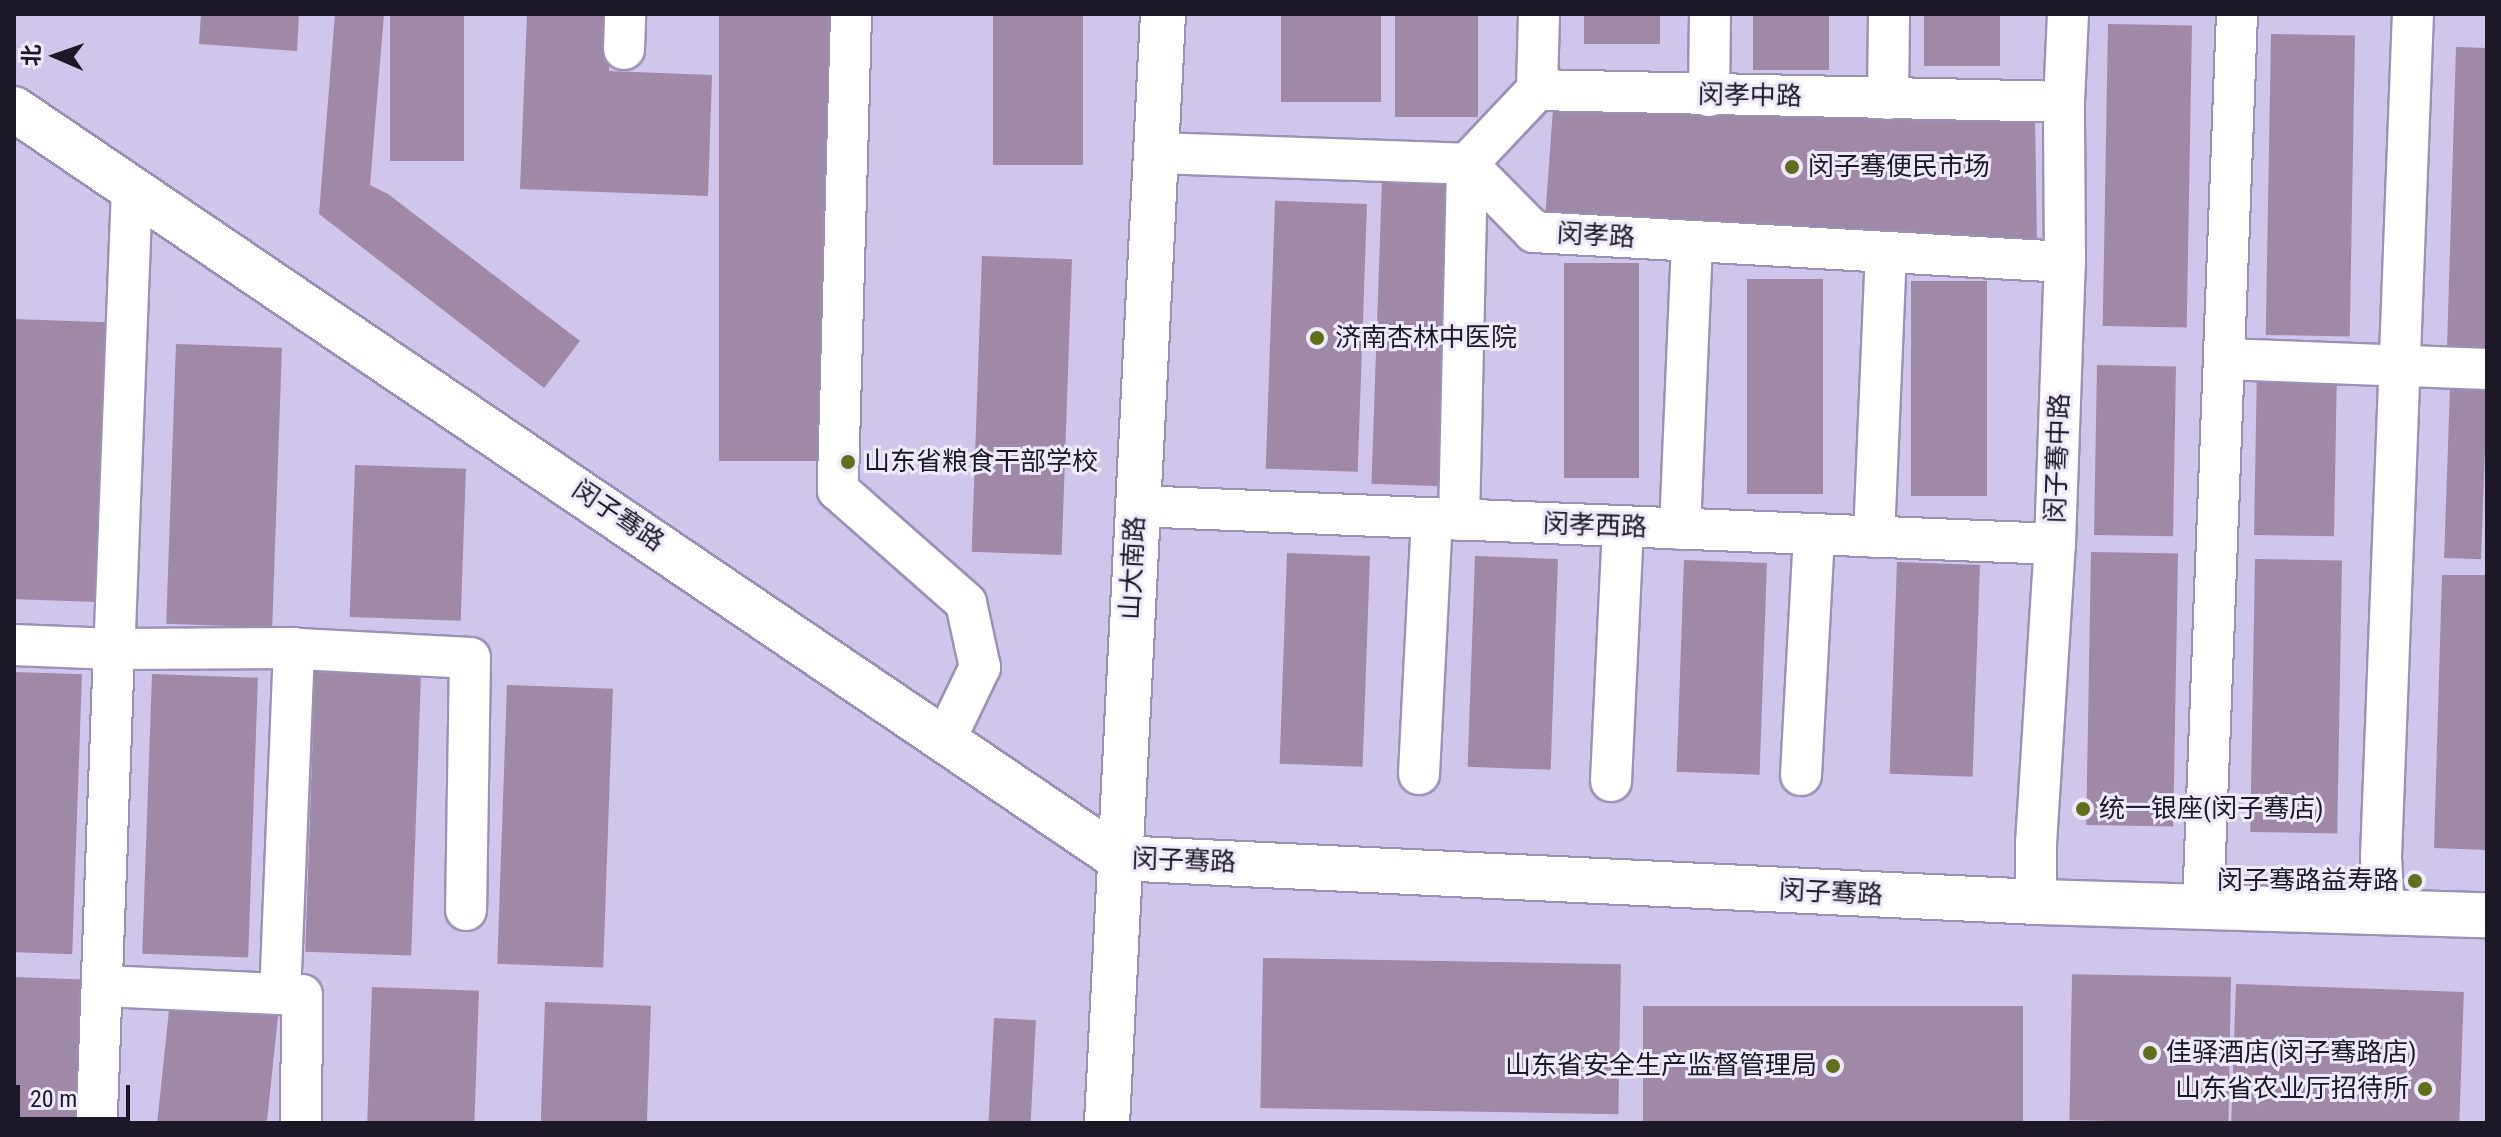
<!DOCTYPE html>
<html>
<head>
<meta charset="utf-8">
<style>
  body { margin:0 }
  #map { position:relative; width:2501px; height:1137px; overflow:hidden; background:#d0c5eb; font-family:"Roboto Condensed","Noto Sans SC",sans-serif }
  div>[style] { position:absolute }
  .building>* { inset:0; background:#a088a7; transform-origin:0 0 }
  .roads { filter:drop-shadow(2px 0 #9b90b5) drop-shadow(-2px 0 #9b90b5) drop-shadow(0 2px #9b90b5) drop-shadow(0 -2px #9b90b5) }
  .street>* { height:40px; margin:-20px; padding:0 20px; transform-origin:20px; border-radius:20px; background:#fff }
  .secondary>* { height:44px; margin:-22px; padding:0 22px; transform-origin:22px; border-radius:22px; background:#fff }
  .dots>* { width:22px; height:22px; translate:-50% -50%; box-sizing:border-box; border:4px solid #eee9fd; border-radius:50% }
  span { translate:-50% -50%; white-space:nowrap; text-align:center; line-height:1.15; -webkit-text-stroke:6px #eee9fd; paint-order:stroke }
  .street-label { font-size:26px; color:#1d1826 }
  .poi-label { font-size:26px; color:#1d1826 }
  .left { translate:0 -50%; text-align:left }
  .right { translate:-100% -50%; text-align:right }
  .frame { position:absolute; inset:0; border:16px solid #1d1826; pointer-events:none }
  .north { position:absolute; left:16px; top:16px; width:80px; height:80px; -webkit-text-stroke:6px #eee9fd; paint-order:stroke; rotate:272deg; font-size:22px; font-weight:700; line-height:32px; text-align:center; color:#1d1826 }
  .north::after { content:''; display:block; margin:auto; width:28px; height:36px; background:#1d1826; clip-path:polygon(50% 0,100% 100%,50% 72%,0 100%) }
  .scale { position:absolute; left:16px; top:1085px; width:114px; height:36px; box-sizing:border-box; border:4px solid #1d1826; border-top:0; padding-left:10px; font-size:24px; line-height:28px; white-space:nowrap; color:#1d1826; -webkit-text-stroke:6px #eee9fd; paint-order:stroke }
</style>
</head>
<body>
<div id="map">
  <div class="building">
    <i style="clip-path:polygon(201px 14px,299px 14px,297px 51px,199px 44px)"></i>
    <i style="clip-path:polygon(335px 14px,384px 14px,370px 185px,388px 194px,580px 341px,544px 388px,319px 214px)"></i>
    <i style="left:390px;top:14px;width:74px;height:147px"></i>
    <i style="clip-path:polygon(527px 14px,612px 14px,609px 71px,712px 75px,708px 196px,520px 189px)"></i>
    <i style="left:719px;top:14px;width:115px;height:447px"></i>
    <i style="left:993px;top:14px;width:90px;height:151px"></i>
    <i style="left:1281px;top:14px;width:100px;height:88px"></i>
    <i style="left:1395px;top:14px;width:83px;height:103px"></i>
    <i style="left:1584px;top:14px;width:76px;height:30px"></i>
    <i style="left:1753px;top:14px;width:76px;height:56px"></i>
    <i style="left:1924px;top:14px;width:76px;height:52px"></i>
    <i style="left:2108px;top:24px;width:84px;height:302px;rotate:1deg"></i>
    <i style="left:2271px;top:34px;width:84px;height:301px;rotate:1deg"></i>
    <i style="clip-path:polygon(2456px 47px,2487px 48px,2487px 350px,2447px 349px)"></i>
    <i style="clip-path:polygon(1553px 109px,2035px 113px,2037px 245px,1545px 220px)"></i>
    <i style="left:1382px;top:181px;width:83px;height:303px;rotate:2deg"></i>
    <i style="left:1367px;top:204px;width:268px;height:92px;rotate:92deg"></i>
    <i style="left:982px;top:256px;width:90px;height:296px;rotate:2deg"></i>
    <i style="left:1564px;top:263px;width:75px;height:215px"></i>
    <i style="left:1747px;top:279px;width:76px;height:215px"></i>
    <i style="left:1911px;top:281px;width:76px;height:215px"></i>
    <i style="left:14px;top:319px;width:92px;height:280px;rotate:2deg"></i>
    <i style="left:176px;top:344px;width:106px;height:280px;rotate:2deg"></i>
    <i style="left:2097px;top:365px;width:79px;height:170px;rotate:1deg"></i>
    <i style="left:2257px;top:366px;width:80px;height:169px;rotate:1deg"></i>
    <i style="left:2450px;top:389px;width:37px;height:169px;rotate:2deg"></i>
    <i style="left:355px;top:465px;width:111px;height:152px;rotate:2deg"></i>
    <i style="left:2091px;top:552px;width:87px;height:273px;rotate:1deg"></i>
    <i style="left:1287px;top:553px;width:83px;height:211px;rotate:2deg"></i>
    <i style="left:1475px;top:556px;width:83px;height:211px;rotate:2deg"></i>
    <i style="left:2255px;top:559px;width:87px;height:273px;rotate:1deg"></i>
    <i style="left:1684px;top:560px;width:83px;height:212px;rotate:2deg"></i>
    <i style="left:1897px;top:562px;width:83px;height:212px;rotate:2deg"></i>
    <i style="clip-path:polygon(2442px 575px,2487px 575px,2487px 850px,2434px 848px)"></i>
    <i style="left:14px;top:672px;width:68px;height:280px;rotate:2deg"></i>
    <i style="left:315px;top:672px;width:106px;height:280px;rotate:2deg"></i>
    <i style="left:152px;top:674px;width:106px;height:280px;rotate:2deg"></i>
    <i style="left:507px;top:685px;width:106px;height:279px;rotate:2deg"></i>
    <i style="left:1263px;top:958px;width:358px;height:150px;rotate:1deg"></i>
    <i style="left:14px;top:977px;width:70px;height:146px;rotate:2deg"></i>
    <i style="left:2231px;top:977px;width:146px;height:159px;rotate:91deg"></i>
    <i style="left:172px;top:982px;width:109px;height:141px;rotate:6deg"></i>
    <i style="left:2236px;top:984px;width:228px;height:139px;rotate:2deg"></i>
    <i style="left:372px;top:987px;width:107px;height:136px;rotate:2deg"></i>
    <i style="left:545px;top:1002px;width:106px;height:121px;rotate:2deg"></i>
    <i style="left:2023px;top:1006px;width:117px;height:380px;rotate:90deg"></i>
    <i style="left:994px;top:1018px;width:42px;height:105px;rotate:3deg"></i>
  </div>
  <div class="roads">
    <div class="street">
      <i style="left:851px;top:14px;width:476px;rotate:91.6deg"></i>
      <i style="left:838px;top:490px;width:171px;rotate:41.4deg"></i>
      <i style="left:966px;top:603px;width:66px;rotate:77.7deg"></i>
      <i style="left:980px;top:667px;width:79px;rotate:115.6deg"></i>
      <i style="left:624px;top:49px;width:35px;rotate:-88deg"></i>
      <i style="left:1537px;top:90px;width:76px;rotate:-88.5deg"></i>
      <i style="left:1709px;top:96px;width:82px;rotate:-89.3deg"></i>
      <i style="left:1888px;top:99px;width:85px;rotate:-89.3deg"></i>
      <i style="left:1156px;top:153px;width:311px;rotate:2deg"></i>
      <i style="left:1467px;top:164px;width:95px;rotate:45.4deg"></i>
      <i style="left:1534px;top:232px;width:532px;rotate:3.23deg"></i>
      <i style="left:132px;top:188px;width:461px;rotate:92.2deg"></i>
      <i style="left:114px;top:649px;width:180px;rotate:-0.3deg"></i>
      <i style="left:294px;top:648px;width:346px;rotate:92.3deg"></i>
      <i style="left:2225px;top:359px;width:262px;rotate:2.2deg"></i>
      <i style="left:1136px;top:506px;width:920px;rotate:2.37deg"></i>
      <i style="left:1459px;top:520px;width:356px;rotate:-88.7deg"></i>
      <i style="left:1467px;top:164px;width:102px;rotate:-46.6deg"></i>
      <i style="left:1537px;top:90px;width:527px;rotate:1.3deg"></i>
      <i style="left:1680px;top:529px;width:288px;rotate:-87.6deg"></i>
      <i style="left:1874px;top:537px;width:284px;rotate:-87.6deg"></i>
      <i style="left:14px;top:645px;width:100px;rotate:2.3deg"></i>
      <i style="left:114px;top:649px;width:474px;rotate:92.1deg"></i>
      <i style="left:281px;top:648px;width:189px;rotate:3deg"></i>
      <i style="left:470px;top:658px;width:252px;rotate:90.9deg"></i>
      <i style="left:1419px;top:774px;width:255px;rotate:-87.1deg"></i>
      <i style="left:1801px;top:775px;width:240px;rotate:-86.9deg"></i>
      <i style="left:1611px;top:781px;width:254px;rotate:-87.3deg"></i>
      <i style="left:2036px;top:902px;width:58px;rotate:-90deg"></i>
      <i style="left:2036px;top:844px;width:301px;rotate:-86.4deg"></i>
      <i style="left:2055px;top:544px;width:282px;rotate:-88deg"></i>
      <i style="left:2065px;top:262px;width:160px;rotate:-90.4deg"></i>
      <i style="left:2064px;top:102px;width:88px;rotate:-87.4deg"></i>
      <i style="left:2203px;top:907px;width:894px;rotate:-87.82deg"></i>
      <i style="left:2384px;top:911px;width:54px;rotate:-93.2deg"></i>
      <i style="left:2381px;top:857px;width:844px;rotate:-87.83deg"></i>
      <i style="left:102px;top:986px;width:200px;rotate:2.6deg"></i>
      <i style="left:302px;top:995px;width:128px;rotate:90.4deg"></i>
    </div>
    <div class="secondary">
      <i style="left:14px;top:109px;width:1334px;rotate:34.15deg"></i>
      <i style="left:1118px;top:858px;width:919px;rotate:2.74deg"></i>
      <i style="left:2036px;top:902px;width:451px;rotate:1.7deg"></i>
      <i style="left:1107px;top:1123px;width:1110px;rotate:-87.11deg"></i>
    </div>
  </div>
  <div class="dots">
    <i style="left:1792px;top:167px;background:#616f1a"></i>
    <i style="left:1317px;top:338px;background:#616f1a"></i>
    <i style="left:848px;top:462px;background:#616f1a"></i>
    <i style="left:2083px;top:809px;background:#616f1a"></i>
    <i style="left:2415px;top:881px;background:#616f1a"></i>
    <i style="left:2150px;top:1053px;background:#616f1a"></i>
    <i style="left:1833px;top:1066px;background:#616f1a"></i>
    <i style="left:2425px;top:1089px;background:#616f1a"></i>
  </div>
  <div class="street-label">
    <span style="left:1750px;top:96px;rotate:1deg">闵孝中路</span>
    <span style="left:1596px;top:236px;rotate:3deg">闵孝路</span>
    <span style="left:2058px;top:458px;rotate:-88deg">闵子骞中路</span>
    <span style="left:618px;top:516px;rotate:34deg">闵子骞路</span>
    <span style="left:1595px;top:526px;rotate:2deg">闵孝西路</span>
    <span style="left:1133px;top:568px;rotate:-87deg">山大南路</span>
    <span style="left:1184px;top:861px;rotate:2deg">闵子骞路</span>
    <span style="left:1831px;top:893px;rotate:3deg">闵子骞路</span>
  </div>
  <div class="poi-label">
    <span class="left" style="left:1808px;top:167px">闵子骞便民市场</span>
    <span class="left" style="left:1335px;top:338px">济南杏林中医院</span>
    <span class="left" style="left:864px;top:462px">山东省粮食干部学校</span>
    <span class="left" style="left:2099px;top:809px">统一银座(闵子骞店)</span>
    <span class="right" style="left:2399px;top:881px">闵子骞路益寿路</span>
    <span class="left" style="left:2166px;top:1053px">佳驿酒店(闵子骞路店)</span>
    <span class="right" style="left:1817px;top:1066px">山东省安全生产监督管理局</span>
    <span class="right" style="left:2409px;top:1089px">山东省农业厅招待所</span>
  </div>
  <div class="frame"></div>
  <div class="north">北</div>
  <div class="scale">20 m</div>
</div>
</body>
</html>
